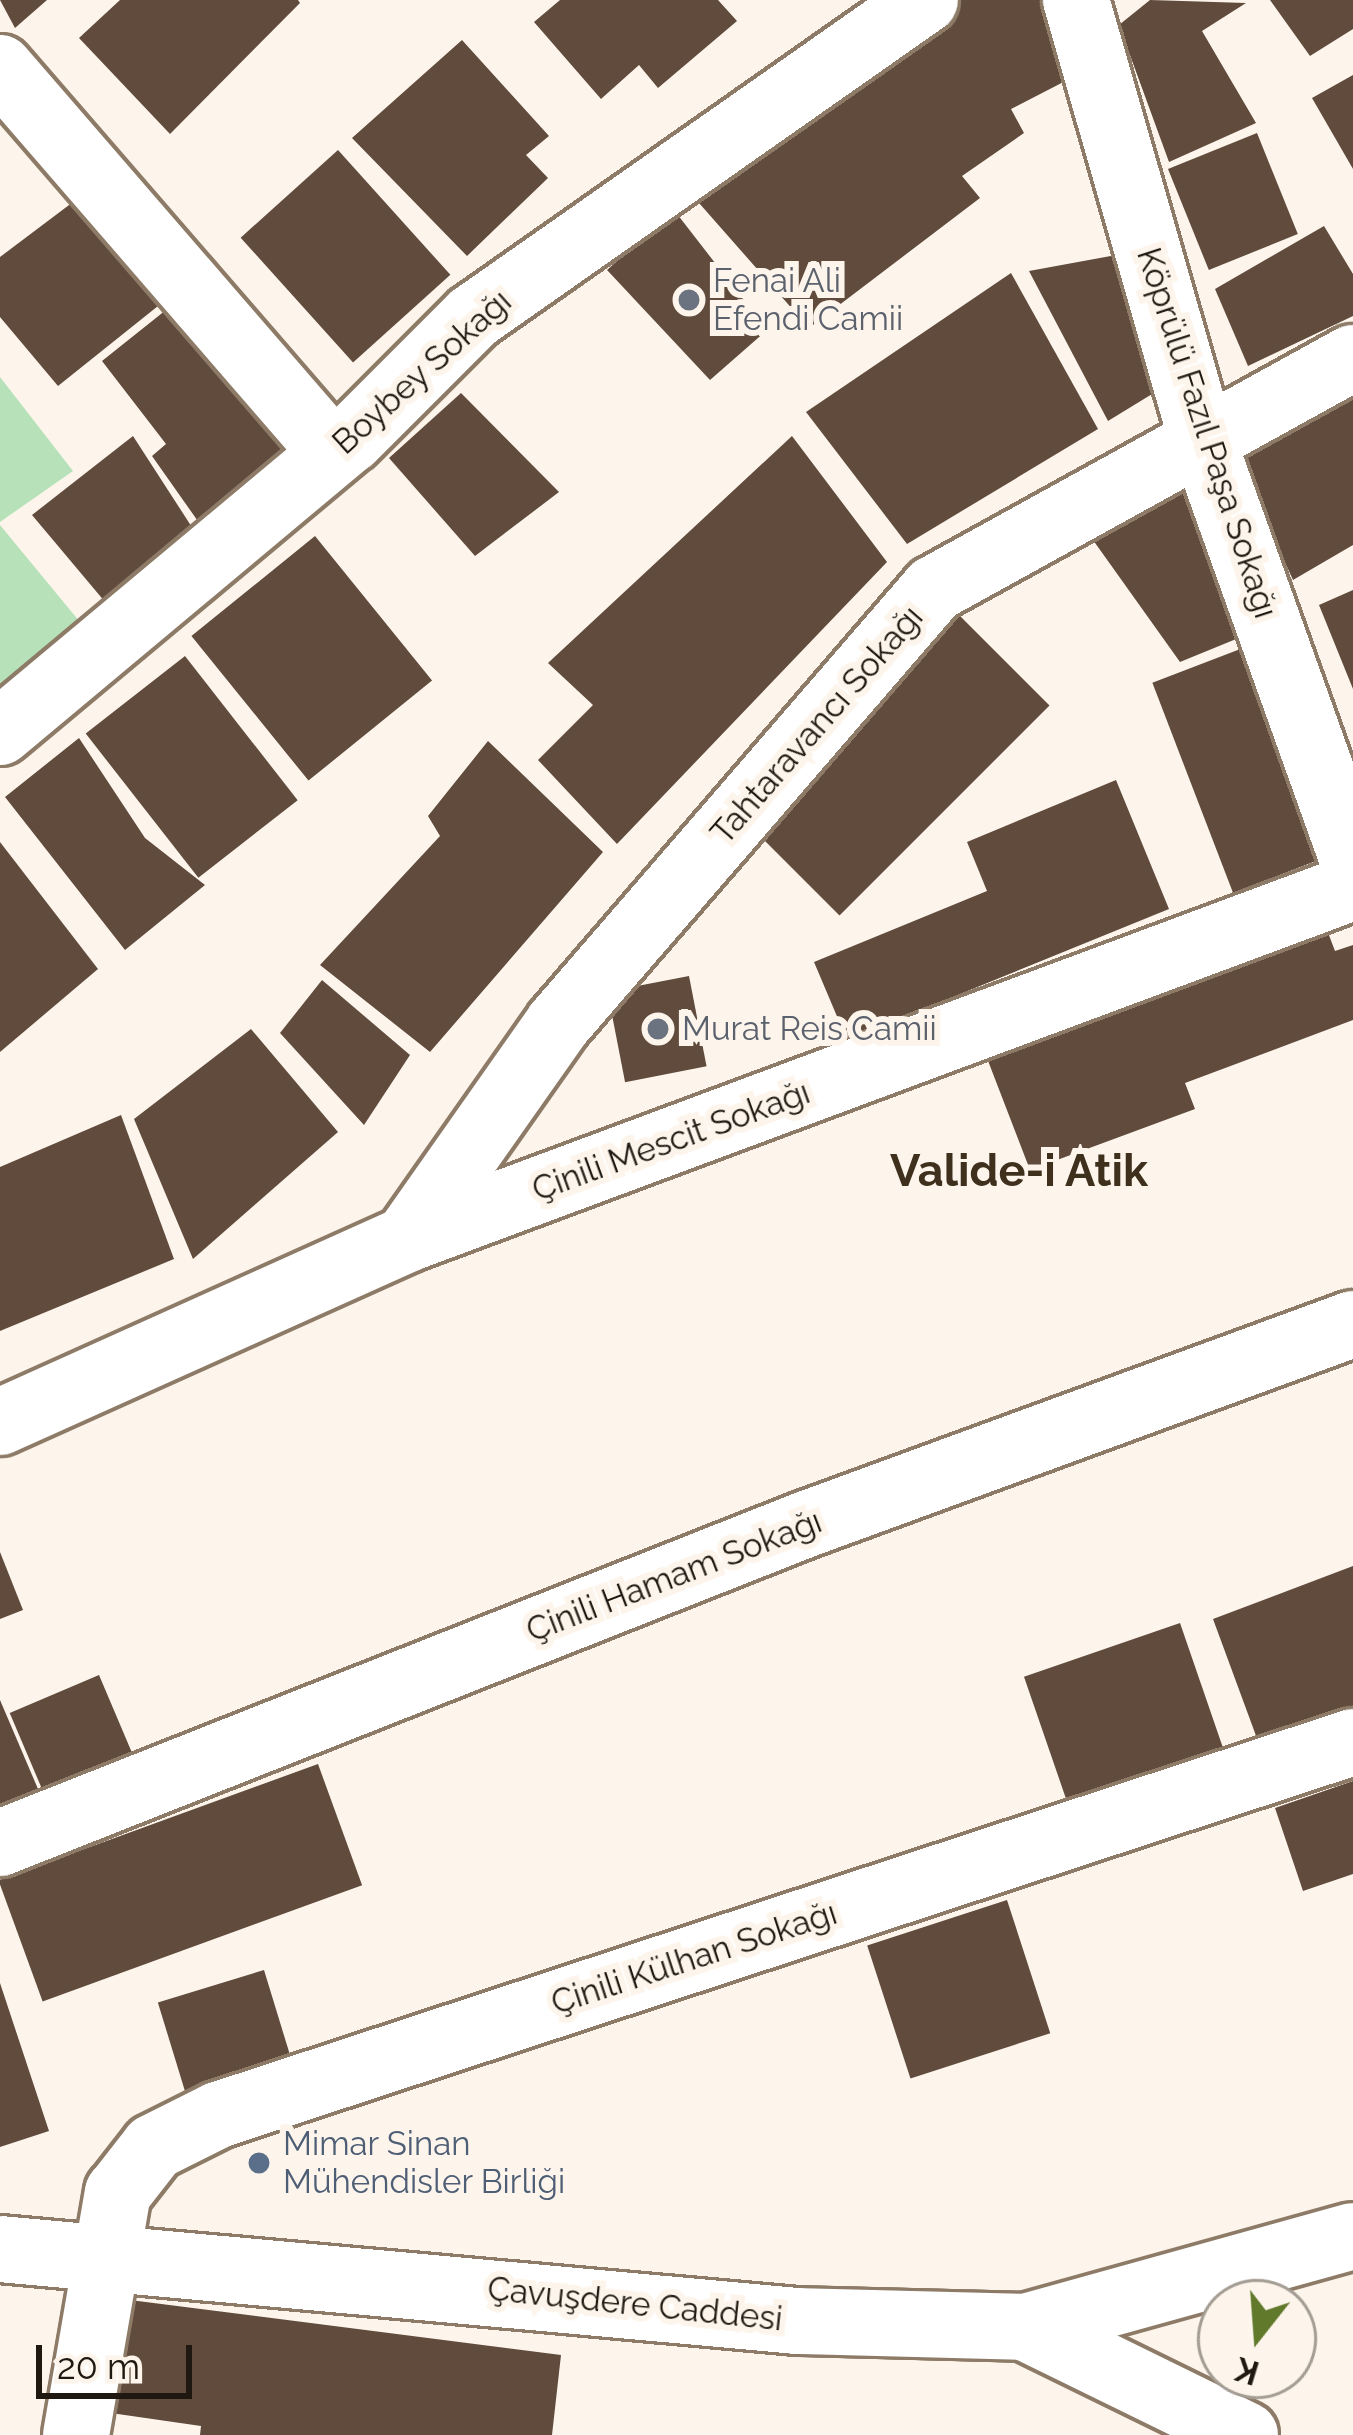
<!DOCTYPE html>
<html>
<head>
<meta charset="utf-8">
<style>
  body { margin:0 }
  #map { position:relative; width:1353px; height:2435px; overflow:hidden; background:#fdf5ec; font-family:Raleway,sans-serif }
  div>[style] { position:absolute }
  .green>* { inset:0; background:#b7e2b9 }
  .building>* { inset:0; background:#604b3d; transform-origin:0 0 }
  .roads { filter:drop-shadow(3px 0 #8d7b67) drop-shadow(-3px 0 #8d7b67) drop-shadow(0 3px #8d7b67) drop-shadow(0 -3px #8d7b67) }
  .minor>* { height:66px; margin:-33px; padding:0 33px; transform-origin:33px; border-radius:33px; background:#fff }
  .dots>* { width:33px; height:33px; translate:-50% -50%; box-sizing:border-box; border:6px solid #fdf5ec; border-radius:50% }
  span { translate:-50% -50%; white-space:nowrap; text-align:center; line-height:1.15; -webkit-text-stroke:12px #fdf5ec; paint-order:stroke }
  .worship-label { font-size:33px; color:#5b616d }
  .left { translate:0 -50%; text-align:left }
  .street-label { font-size:33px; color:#1e1810 }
  .service-label { font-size:33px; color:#4e5e75 }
  .district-label { font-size:45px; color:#3e301d; font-weight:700 }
  .north { position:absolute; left:1197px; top:2279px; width:120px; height:120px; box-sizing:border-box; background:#fdf5ec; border:3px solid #a49d94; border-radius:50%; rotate:197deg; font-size:33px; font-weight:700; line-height:48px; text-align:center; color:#1e1810 }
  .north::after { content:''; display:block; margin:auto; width:42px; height:54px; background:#61792b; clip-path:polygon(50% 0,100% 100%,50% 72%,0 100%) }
  .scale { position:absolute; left:36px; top:2345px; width:156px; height:54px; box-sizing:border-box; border:6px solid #1e1810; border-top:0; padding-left:15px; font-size:36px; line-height:42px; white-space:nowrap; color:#1e1810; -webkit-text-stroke:9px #fdf5ec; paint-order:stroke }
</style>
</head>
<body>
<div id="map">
  <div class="green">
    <i style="clip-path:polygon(0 377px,73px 471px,0 522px)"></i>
    <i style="clip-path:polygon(0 525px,94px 639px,0 692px)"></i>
  </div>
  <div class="building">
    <i style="clip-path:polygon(0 0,47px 0,15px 28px)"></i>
    <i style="clip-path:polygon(120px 0,298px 0,300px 3px,170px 134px,79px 38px)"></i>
    <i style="clip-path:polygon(560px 0,718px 0,737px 21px,658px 88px,639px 65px,601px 99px,534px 22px)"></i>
    <i style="clip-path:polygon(951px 0,1053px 0,1077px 75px,1011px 109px,1024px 133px,962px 176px,980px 198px,809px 328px,692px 195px)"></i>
    <i style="clip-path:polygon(1150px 0,1246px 3px,1202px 31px,1256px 123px,1169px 162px,1119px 25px)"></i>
    <i style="clip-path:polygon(1270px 0,1353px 0,1353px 29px,1310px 56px)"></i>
    <i style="clip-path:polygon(462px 40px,549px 136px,526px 155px,548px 178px,467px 256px,352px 138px)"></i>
    <i style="clip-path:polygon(1353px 75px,1353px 169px,1312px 98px)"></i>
    <i style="left:1257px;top:133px;width:109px;height:96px;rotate:68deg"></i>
    <i style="left:338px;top:150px;width:168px;height:131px;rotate:48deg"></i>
    <i style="clip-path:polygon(89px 190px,178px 290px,58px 386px,0 317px,0 257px)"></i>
    <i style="clip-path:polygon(674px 210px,767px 330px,710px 380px,607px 270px)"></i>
    <i style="clip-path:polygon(1324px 226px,1353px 274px,1353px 316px,1248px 366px,1215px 289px)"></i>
    <i style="clip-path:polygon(1138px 251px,1175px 380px,1108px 421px,1029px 271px)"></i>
    <i style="clip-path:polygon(1011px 273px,1098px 429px,907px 544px,806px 412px)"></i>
    <i style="clip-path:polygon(181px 298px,310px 443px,207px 534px,152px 456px,166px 444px,102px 361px)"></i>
    <i style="clip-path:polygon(1353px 380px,1353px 545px,1293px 580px,1231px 443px)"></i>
    <i style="clip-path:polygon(461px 393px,559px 492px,475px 556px,389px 458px)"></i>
    <i style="clip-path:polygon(133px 436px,197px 535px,111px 609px,32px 515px)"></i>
    <i style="clip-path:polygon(792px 436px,887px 562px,617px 844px,538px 760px,593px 705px,548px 663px)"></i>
    <i style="clip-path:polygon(1213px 474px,1263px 628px,1180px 662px,1088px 533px)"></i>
    <i style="left:315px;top:536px;width:186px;height:159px;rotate:51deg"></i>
    <i style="clip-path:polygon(1353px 590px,1353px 689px,1319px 605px)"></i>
    <i style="left:959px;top:615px;width:128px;height:297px;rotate:45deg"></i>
    <i style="left:1256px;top:643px;width:225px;height:111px;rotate:69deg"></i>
    <i style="left:185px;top:656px;width:183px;height:126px;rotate:52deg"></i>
    <i style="clip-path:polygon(79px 738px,145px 838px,205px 885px,125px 950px,5px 797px)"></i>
    <i style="clip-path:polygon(488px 741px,603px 852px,430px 1052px,320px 965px,440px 836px,428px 816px)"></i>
    <i style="clip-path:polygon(1116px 780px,1169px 909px,847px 1040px,814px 962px,987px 891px,967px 842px)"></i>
    <i style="clip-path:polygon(0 842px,98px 969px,0 1052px)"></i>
    <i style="clip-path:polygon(1319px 909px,1335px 951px,1353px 945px,1353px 1020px,1185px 1083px,1195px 1109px,1030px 1170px,985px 1053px)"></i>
    <i style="left:689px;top:976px;width:92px;height:83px;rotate:79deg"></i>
    <i style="clip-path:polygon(322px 980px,410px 1055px,364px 1125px,280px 1033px)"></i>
    <i style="clip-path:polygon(251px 1029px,338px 1132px,193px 1259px,134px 1119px)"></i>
    <i style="clip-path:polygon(121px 1115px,174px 1259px,0 1331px,0 1167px)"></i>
    <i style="clip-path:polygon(0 1552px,23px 1610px,0 1619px)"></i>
    <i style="clip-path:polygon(1353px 1566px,1353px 1719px,1262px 1752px,1213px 1619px)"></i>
    <i style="left:1180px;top:1623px;width:142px;height:165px;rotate:71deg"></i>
    <i style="left:99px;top:1675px;width:85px;height:97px;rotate:67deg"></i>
    <i style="clip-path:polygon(0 1700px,41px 1796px,0 1813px)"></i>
    <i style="left:318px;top:1764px;width:129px;height:340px;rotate:70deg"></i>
    <i style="clip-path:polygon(1353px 1781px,1353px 1874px,1303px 1891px,1275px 1808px)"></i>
    <i style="left:1007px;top:1900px;width:140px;height:147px;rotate:72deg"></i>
    <i style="left:264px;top:1970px;width:107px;height:111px;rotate:73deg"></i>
    <i style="clip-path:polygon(0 1983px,49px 2131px,0 2147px)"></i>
    <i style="clip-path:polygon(114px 2298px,561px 2355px,552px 2435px,200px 2435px,201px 2426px,97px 2411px)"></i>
  </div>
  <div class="roads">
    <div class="minor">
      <i style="left:1076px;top:0;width:450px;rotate:74deg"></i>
      <i style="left:1200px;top:433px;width:455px;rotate:70.3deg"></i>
      <i style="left:0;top:68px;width:509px;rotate:49.14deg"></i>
      <i style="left:0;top:732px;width:457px;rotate:-39.9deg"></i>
      <i style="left:351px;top:439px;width:173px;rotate:-45deg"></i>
      <i style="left:473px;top:317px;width:552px;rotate:-35.04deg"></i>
      <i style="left:407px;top:1239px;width:263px;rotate:-54.9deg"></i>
      <i style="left:558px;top:1024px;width:575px;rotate:-49.16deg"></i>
      <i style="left:934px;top:589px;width:478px;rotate:-28.9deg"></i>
      <i style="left:0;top:1422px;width:446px;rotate:-24.2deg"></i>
      <i style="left:407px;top:1239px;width:1009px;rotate:-20.41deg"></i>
      <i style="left:0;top:1843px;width:865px;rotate:-21.58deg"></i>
      <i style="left:804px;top:1525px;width:585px;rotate:-20.11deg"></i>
      <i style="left:0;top:2249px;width:800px;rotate:5.16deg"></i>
      <i style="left:797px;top:2321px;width:228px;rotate:1.5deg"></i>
      <i style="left:1025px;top:2327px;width:245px;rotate:26.1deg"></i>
      <i style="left:1025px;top:2327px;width:340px;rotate:-15.5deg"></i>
      <i style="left:76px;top:2435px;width:246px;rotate:-80.2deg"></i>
      <i style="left:118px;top:2193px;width:58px;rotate:-52deg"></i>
      <i style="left:154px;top:2147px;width:72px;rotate:-26.6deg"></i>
      <i style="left:218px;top:2115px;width:1195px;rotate:-18.19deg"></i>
    </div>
  </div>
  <div class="dots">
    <i style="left:689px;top:300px;background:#6b7280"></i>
    <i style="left:658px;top:1029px;background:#6b7280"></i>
    <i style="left:259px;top:2163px;background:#5c6f8a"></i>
  </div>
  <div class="worship-label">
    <span class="left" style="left:713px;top:300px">Fenai Ali<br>Efendi Camii</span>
    <span class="left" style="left:682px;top:1029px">Murat Reis Camii</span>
  </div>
  <div class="street-label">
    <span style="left:422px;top:372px;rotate:-42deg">Boybey Sokağı</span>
    <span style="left:1207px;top:433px;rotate:72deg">Köprülü Fazıl Paşa Sokağı</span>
    <span style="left:817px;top:725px;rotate:-49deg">Tahtaravancı Sokağı</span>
    <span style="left:671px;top:1141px;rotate:-20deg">Çinili Mescit Sokağı</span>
    <span style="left:674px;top:1576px;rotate:-21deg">Çinili Hamam Sokağı</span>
    <span style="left:694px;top:1958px;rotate:-18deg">Çinili Külhan Sokağı</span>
    <span style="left:635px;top:2304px;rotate:6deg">Çavuşdere Caddesi</span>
  </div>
  <div class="service-label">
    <span class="left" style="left:283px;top:2163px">Mimar Sinan<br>Mühendisler Birliği</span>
  </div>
  <div class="district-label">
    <span style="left:1019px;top:1171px">Valide-i Atik</span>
  </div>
  <div class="north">K</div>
  <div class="scale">20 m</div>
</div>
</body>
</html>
